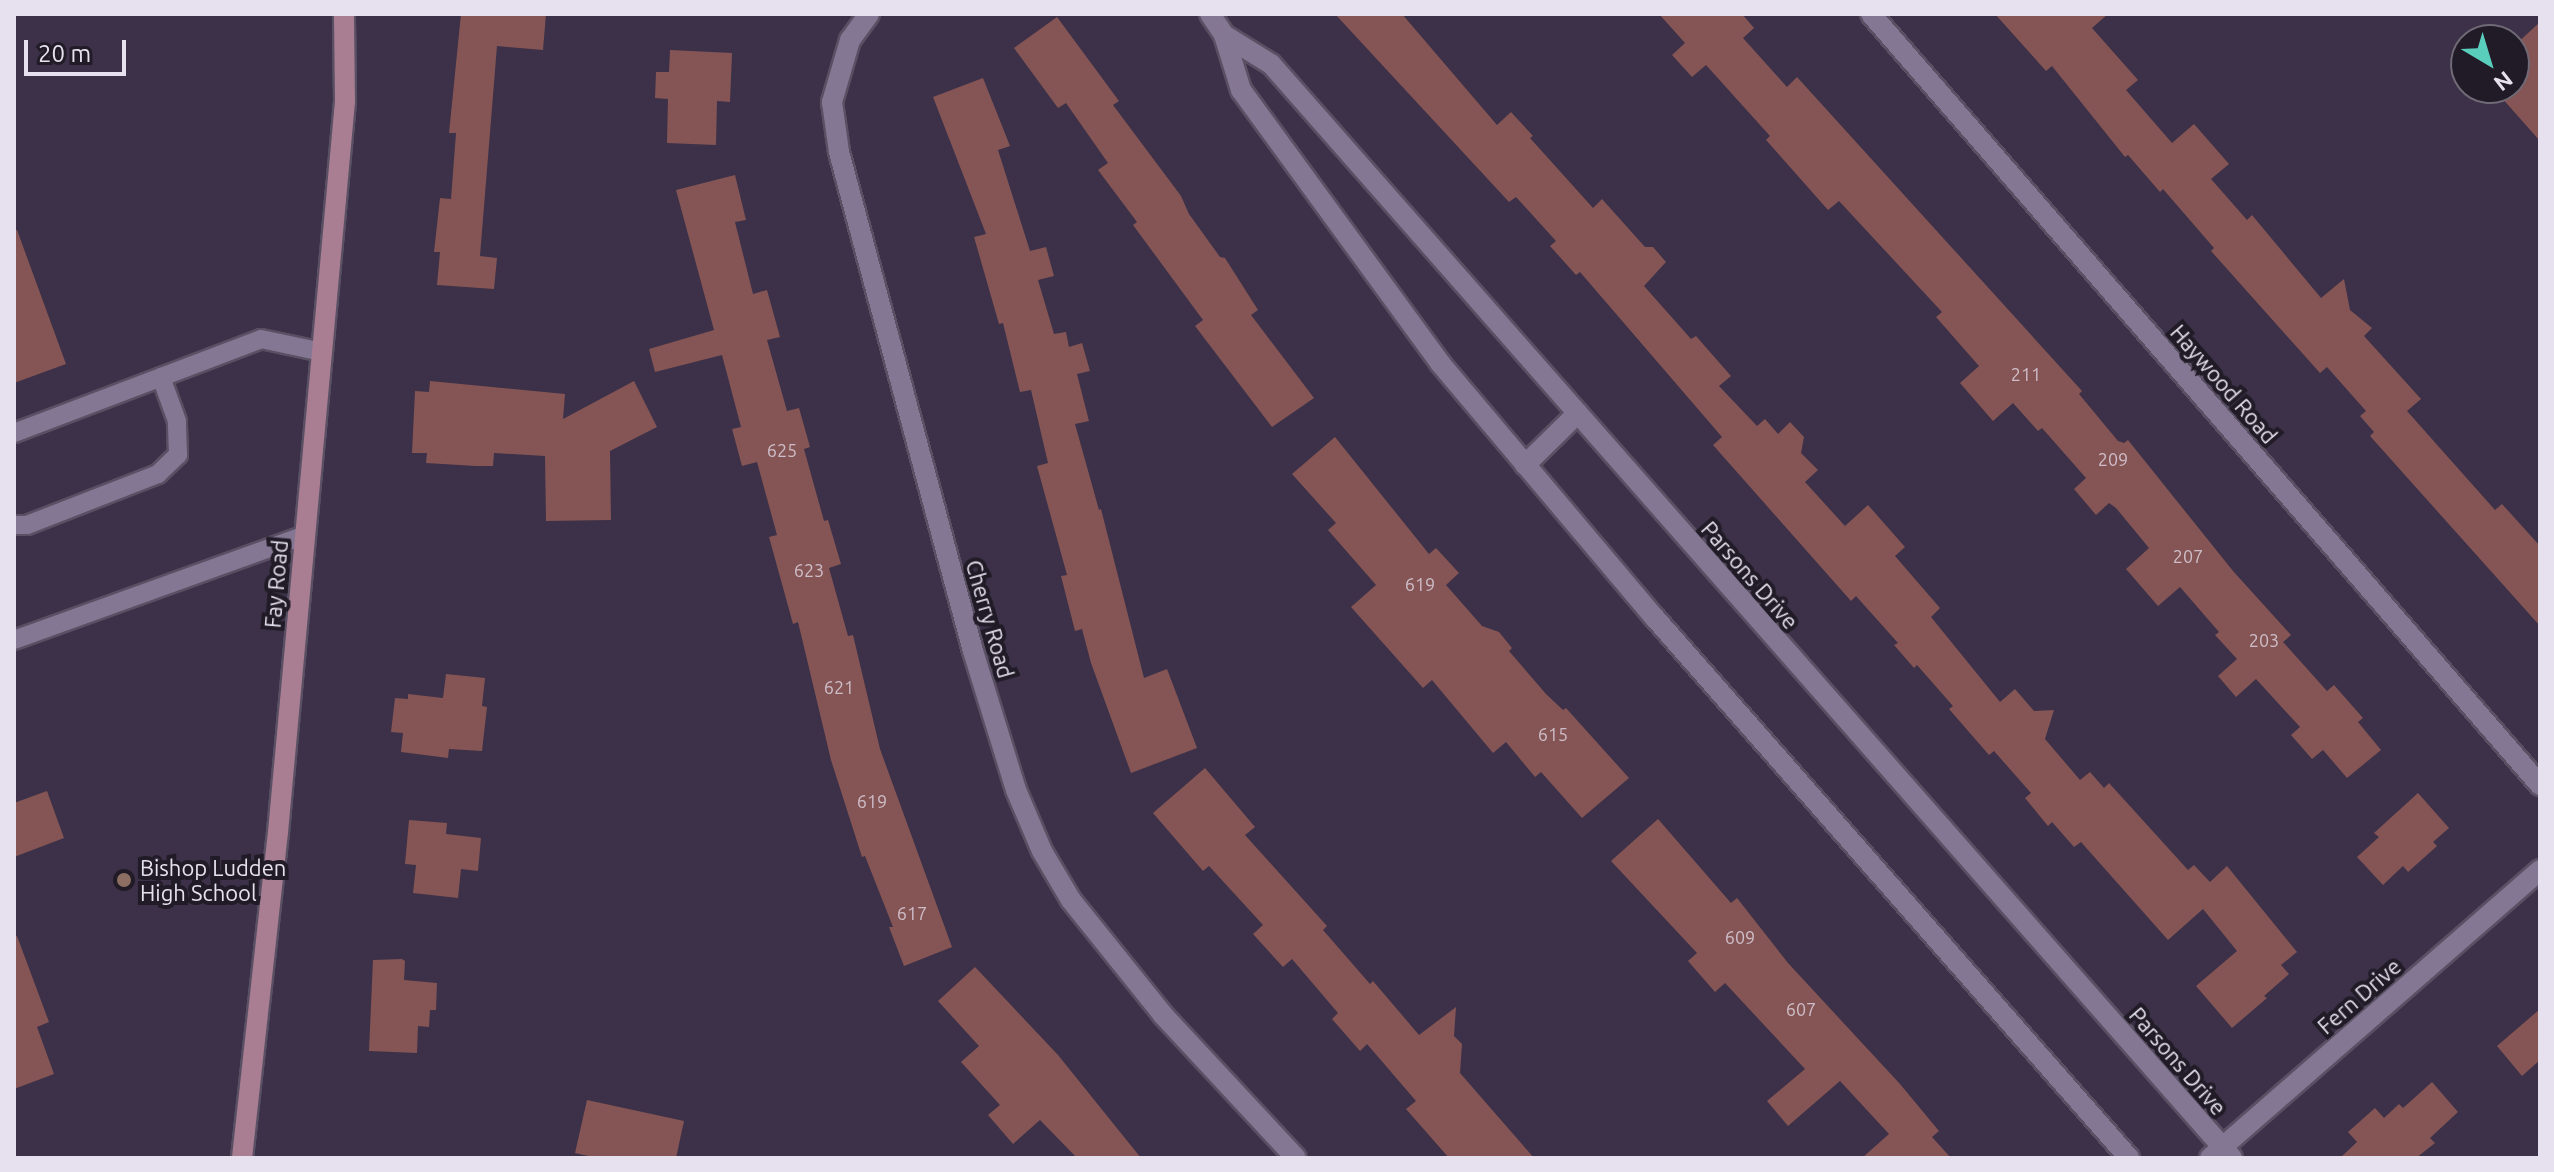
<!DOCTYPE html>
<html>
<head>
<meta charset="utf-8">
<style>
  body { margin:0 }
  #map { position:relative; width:2554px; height:1172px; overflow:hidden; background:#3c3148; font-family:Ubuntu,sans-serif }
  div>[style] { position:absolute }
  .building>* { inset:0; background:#845554 }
  .roads { filter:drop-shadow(2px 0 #5a5064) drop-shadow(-2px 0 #5a5064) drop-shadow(0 2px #5a5064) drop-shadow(0 -2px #5a5064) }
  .lane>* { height:18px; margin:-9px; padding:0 9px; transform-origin:9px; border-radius:9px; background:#847793 }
  .street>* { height:20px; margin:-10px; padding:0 10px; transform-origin:10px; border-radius:10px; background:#847793 }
  .secondary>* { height:20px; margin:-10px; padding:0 10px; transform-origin:10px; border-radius:10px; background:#a97d92 }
  .dots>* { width:22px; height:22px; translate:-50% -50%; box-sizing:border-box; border:4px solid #201b26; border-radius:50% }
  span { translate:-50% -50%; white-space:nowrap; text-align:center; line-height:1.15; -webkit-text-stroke:8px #201b26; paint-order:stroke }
  .number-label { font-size:18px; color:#cebdc8 }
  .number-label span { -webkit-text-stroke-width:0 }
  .street-label { font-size:22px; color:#e7e0ef }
  .poi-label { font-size:22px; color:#e7e0ef }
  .left { translate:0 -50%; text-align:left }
  .frame { position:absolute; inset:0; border:16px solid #e7e0ef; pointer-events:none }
  .north { position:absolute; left:2450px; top:24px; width:80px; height:80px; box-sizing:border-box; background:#201b26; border:2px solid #706a76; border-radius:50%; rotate:142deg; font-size:22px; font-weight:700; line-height:32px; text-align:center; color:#e7e0ef }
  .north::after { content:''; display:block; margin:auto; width:28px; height:36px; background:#5acebd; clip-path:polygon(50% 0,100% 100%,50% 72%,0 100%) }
  .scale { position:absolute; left:24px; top:40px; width:102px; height:36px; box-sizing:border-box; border:4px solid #e7e0ef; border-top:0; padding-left:10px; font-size:24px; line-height:28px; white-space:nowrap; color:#e7e0ef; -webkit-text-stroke:6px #201b26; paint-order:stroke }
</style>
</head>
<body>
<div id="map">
  <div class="building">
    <i style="clip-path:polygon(461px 14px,546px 14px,543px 50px,497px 46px,480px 256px,497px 258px,494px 289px,437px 285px,440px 252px,434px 252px,440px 198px,451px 199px,456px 133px,449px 133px)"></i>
    <i style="clip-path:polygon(1335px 14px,1402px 14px,1497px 125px,1511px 112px,1533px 136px,1530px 138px,1593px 208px,1602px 199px,1645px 247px,1653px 247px,1666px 262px,1644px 286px,1691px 339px,1696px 336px,1731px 376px,1719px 386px,1757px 426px,1765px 419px,1778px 434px,1790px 422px,1804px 437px,1801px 453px,1818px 470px,1805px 482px,1845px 526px,1868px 505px,1905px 547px,1895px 556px,1940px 608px,1931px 617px,2000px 702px,2015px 689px,2034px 711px,2054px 710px,2045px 739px,2080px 780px,2090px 772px,2104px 788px,2109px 783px,2188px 870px,2194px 865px,2210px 882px,2227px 866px,2297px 952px,2281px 965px,2289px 974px,2264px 996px,2267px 998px,2232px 1028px,2196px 986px,2237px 951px,2203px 909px,2168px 940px,2081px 842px,2074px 847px,2052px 822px,2048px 826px,2025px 798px,2031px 793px,1994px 751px,1989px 755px,1949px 709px,1953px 706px,1917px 665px,1914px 668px,1894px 645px,1898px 643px,1856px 596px,1851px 601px,1713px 445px,1722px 437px,1580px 272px,1576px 275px,1550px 246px,1556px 241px,1516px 197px,1509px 202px)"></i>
    <i style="clip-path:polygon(1659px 14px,1742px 14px,1754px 28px,1743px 38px,1787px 87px,1797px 77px,2082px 391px,2079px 394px,2118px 441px,2124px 443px,2128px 440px,2233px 571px,2291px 635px,2283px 642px,2327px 691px,2334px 685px,2363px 718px,2358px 722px,2381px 750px,2347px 778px,2323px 750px,2312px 759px,2291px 735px,2300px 727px,2256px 679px,2236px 697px,2218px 676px,2237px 659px,2215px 635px,2219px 632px,2180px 587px,2158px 606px,2126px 569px,2149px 548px,2116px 508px,2109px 503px,2096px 515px,2074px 489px,2086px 478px,2042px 428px,2038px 431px,2013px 403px,1993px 421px,1960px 383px,1979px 366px,1936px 317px,1942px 312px,1839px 201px,1828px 210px,1766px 140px,1770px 136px,1706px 65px,1692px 77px,1672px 55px,1685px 43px)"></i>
    <i style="clip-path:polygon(1995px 14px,2108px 14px,2092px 28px,2138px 80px,2126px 90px,2172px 143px,2194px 124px,2229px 164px,2211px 179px,2247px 220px,2252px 215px,2321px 298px,2344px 279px,2350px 310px,2372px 328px,2364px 336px,2421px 399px,2407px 411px,2495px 510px,2502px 504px,2540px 546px,2540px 626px,2370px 436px,2374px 432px,2360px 416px,2366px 411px,2327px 367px,2320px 373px,2211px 251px,2214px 248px,2163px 189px,2160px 192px,2128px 155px,2125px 157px,2052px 66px,2046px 71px)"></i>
    <i style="clip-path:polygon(1057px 17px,1119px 101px,1113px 105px,1181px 196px,1189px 214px,1220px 257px,1225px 258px,1258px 310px,1251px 315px,1314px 398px,1272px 427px,1195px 326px,1203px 320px,1133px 225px,1137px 222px,1098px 170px,1108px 163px,1066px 103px,1058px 108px,1014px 48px)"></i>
    <i style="clip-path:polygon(2540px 22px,2540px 141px,2493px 88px,2514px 88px,2514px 46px)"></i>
    <i style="clip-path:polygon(670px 50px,732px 53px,730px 102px,717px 101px,716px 145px,667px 143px,668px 99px,655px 98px,656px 72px,669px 72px)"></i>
    <i style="clip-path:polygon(983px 78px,1010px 146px,998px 150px,1030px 251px,1046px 247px,1054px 276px,1038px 280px,1054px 334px,1066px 332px,1069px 347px,1082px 343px,1090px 371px,1077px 374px,1089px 421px,1075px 424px,1099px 510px,1101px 509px,1144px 678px,1167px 669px,1197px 748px,1131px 773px,1091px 663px,1082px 629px,1075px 631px,1061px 576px,1067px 575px,1037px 466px,1048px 463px,1031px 390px,1020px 392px,1003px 323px,999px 324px,974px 237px,986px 234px,933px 97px)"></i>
    <i style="clip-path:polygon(735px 175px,746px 220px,735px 222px,753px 294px,767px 290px,780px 337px,767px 340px,787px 411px,799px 408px,810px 447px,804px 449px,824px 521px,828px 520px,841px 564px,829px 568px,848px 636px,853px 635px,880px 749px,952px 947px,904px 966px,889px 927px,893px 927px,865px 856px,862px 857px,831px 760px,798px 622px,793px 624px,769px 537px,777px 535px,757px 462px,742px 466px,732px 429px,741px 427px,722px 355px,655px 372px,649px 349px,714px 330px,676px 190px)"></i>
    <i style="clip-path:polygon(14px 230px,17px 230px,66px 364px,14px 383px)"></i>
    <i style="clip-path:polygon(430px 381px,565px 394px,563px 419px,634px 381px,657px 427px,610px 451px,611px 520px,546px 521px,545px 456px,494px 453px,493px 466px,476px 466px,426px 463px,427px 453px,412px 453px,415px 391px,429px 392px)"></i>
    <i style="clip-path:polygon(1335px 437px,1429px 554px,1436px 548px,1459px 573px,1446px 585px,1482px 626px,1499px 632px,1512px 648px,1509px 651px,1546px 694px,1563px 710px,1566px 708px,1629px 778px,1582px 818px,1541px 772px,1535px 777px,1506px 742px,1493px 753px,1432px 680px,1423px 688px,1351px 607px,1376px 585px,1328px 530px,1336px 523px,1292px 474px)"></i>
    <i style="clip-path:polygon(446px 674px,485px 678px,482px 706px,487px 707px,482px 751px,449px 749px,448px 758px,401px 752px,403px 733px,391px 732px,395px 698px,408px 699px,408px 694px,443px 698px)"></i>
    <i style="clip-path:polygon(1205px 768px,1255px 827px,1245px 835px,1327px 926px,1323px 930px,1370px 984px,1373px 981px,1419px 1035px,1456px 1007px,1454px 1036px,1462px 1044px,1460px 1073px,1534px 1158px,1449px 1158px,1406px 1109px,1416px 1101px,1367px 1044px,1360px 1051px,1332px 1019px,1338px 1013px,1292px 959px,1283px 967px,1253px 934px,1263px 925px,1209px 866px,1203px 871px,1153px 813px)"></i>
    <i style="clip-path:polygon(47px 791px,64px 838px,14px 857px,14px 803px)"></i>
    <i style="clip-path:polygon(2418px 793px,2449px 828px,2433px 842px,2437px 846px,2408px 872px,2403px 866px,2383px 885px,2357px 857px,2379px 837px,2374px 833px)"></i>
    <i style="clip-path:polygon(1658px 819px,1731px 903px,1737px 898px,1788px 963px,1900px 1084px,1939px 1131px,1932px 1137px,1951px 1158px,1862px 1158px,1889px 1134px,1840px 1081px,1788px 1126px,1767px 1101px,1805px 1069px,1725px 983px,1715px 992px,1688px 961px,1697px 953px,1611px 861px)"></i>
    <i style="clip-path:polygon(409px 820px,447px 823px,446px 834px,481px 838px,478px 871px,461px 869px,458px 898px,413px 893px,416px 865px,405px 864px)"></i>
    <i style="clip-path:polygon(17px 936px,49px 1022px,37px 1027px,54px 1074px,14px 1089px,14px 937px)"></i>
    <i style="clip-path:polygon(402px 959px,405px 961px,404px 980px,437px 983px,436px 1010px,430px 1010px,429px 1027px,418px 1026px,417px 1053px,369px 1051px,373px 960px)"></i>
    <i style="clip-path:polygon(975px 967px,1058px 1055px,1141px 1158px,1077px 1158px,1040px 1120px,1013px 1144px,988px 1115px,1000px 1105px,961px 1062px,979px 1046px,938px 1001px)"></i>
    <i style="clip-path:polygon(2540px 1009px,2540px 1060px,2522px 1076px,2497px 1046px)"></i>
    <i style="clip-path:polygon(2432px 1082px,2458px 1112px,2430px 1138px,2435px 1143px,2416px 1158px,2340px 1158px,2357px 1142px,2348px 1132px,2375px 1108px,2384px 1118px,2399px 1104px,2403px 1108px)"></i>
    <i style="clip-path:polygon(587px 1100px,684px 1121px,676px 1158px,597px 1158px,575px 1153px)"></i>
  </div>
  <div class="roads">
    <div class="lane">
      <i style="left:14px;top:433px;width:264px;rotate:-20.8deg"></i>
      <i style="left:261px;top:339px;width:62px;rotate:12deg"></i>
      <i style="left:14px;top:525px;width:13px"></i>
      <i style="left:27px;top:525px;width:141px;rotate:-21.3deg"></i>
      <i style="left:158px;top:474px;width:28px;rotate:-44deg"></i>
      <i style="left:178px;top:455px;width:34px;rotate:-92deg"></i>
      <i style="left:177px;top:421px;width:47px;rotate:-110deg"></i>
      <i style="left:14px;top:640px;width:309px;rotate:-19.8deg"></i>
    </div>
    <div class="street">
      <i style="left:869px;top:14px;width:32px;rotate:126deg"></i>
      <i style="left:850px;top:40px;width:65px;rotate:106.2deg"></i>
      <i style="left:832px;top:102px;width:50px;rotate:82deg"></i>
      <i style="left:839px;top:152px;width:517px;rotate:74.97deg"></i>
      <i style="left:973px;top:651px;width:145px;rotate:72.8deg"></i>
      <i style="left:1016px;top:790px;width:66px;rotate:66.9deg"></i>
      <i style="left:1042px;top:851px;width:57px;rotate:59.4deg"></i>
      <i style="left:1071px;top:900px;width:147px;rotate:51.3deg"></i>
      <i style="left:1163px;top:1015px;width:195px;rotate:47.1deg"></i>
      <i style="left:1210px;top:14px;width:25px;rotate:56deg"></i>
      <i style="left:1224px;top:35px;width:58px;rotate:72.8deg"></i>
      <i style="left:1241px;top:90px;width:338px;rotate:53.9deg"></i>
      <i style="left:1440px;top:363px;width:334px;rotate:49.9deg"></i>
      <i style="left:1655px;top:618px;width:719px;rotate:48.72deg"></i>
      <i style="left:1871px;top:14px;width:1021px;rotate:49.05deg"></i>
      <i style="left:1224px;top:35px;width:55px;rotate:31.7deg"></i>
      <i style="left:1271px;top:64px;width:1456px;rotate:48.7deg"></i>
      <i style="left:1525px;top:465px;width:74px;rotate:-44.5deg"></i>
      <i style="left:2210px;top:1158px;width:438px;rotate:-41.1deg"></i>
    </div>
    <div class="secondary">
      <i style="left:242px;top:1158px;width:328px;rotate:-83.7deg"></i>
      <i style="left:278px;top:832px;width:734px;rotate:-84.76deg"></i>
      <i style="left:345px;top:101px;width:87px;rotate:-90.7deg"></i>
    </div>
  </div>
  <div class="dots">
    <i style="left:124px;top:880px;background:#8d6e63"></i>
  </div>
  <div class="number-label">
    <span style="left:2026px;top:374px">211</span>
    <span style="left:782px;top:450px">625</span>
    <span style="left:2113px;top:459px">209</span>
    <span style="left:2188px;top:556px">207</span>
    <span style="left:809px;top:570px">623</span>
    <span style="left:1420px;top:584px">619</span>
    <span style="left:2264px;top:640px">203</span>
    <span style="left:839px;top:687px">621</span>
    <span style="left:1553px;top:734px">615</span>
    <span style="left:872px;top:801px">619</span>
    <span style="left:912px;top:913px">617</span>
    <span style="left:1740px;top:937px">609</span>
    <span style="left:1801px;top:1009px">607</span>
  </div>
  <div class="street-label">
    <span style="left:2224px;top:384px;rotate:49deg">Haywood Road</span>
    <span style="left:1750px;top:575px;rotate:49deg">Parsons Drive</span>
    <span style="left:276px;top:584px;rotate:-85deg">Fay Road</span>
    <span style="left:990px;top:619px;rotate:74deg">Cherry Road</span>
    <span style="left:2359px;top:996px;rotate:-41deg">Fern Drive</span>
    <span style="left:2178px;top:1061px;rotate:49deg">Parsons Drive</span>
  </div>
  <div class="poi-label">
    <span class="left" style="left:140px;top:880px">Bishop Ludden<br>High School</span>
  </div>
  <div class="frame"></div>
  <div class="north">N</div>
  <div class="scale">20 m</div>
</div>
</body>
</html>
